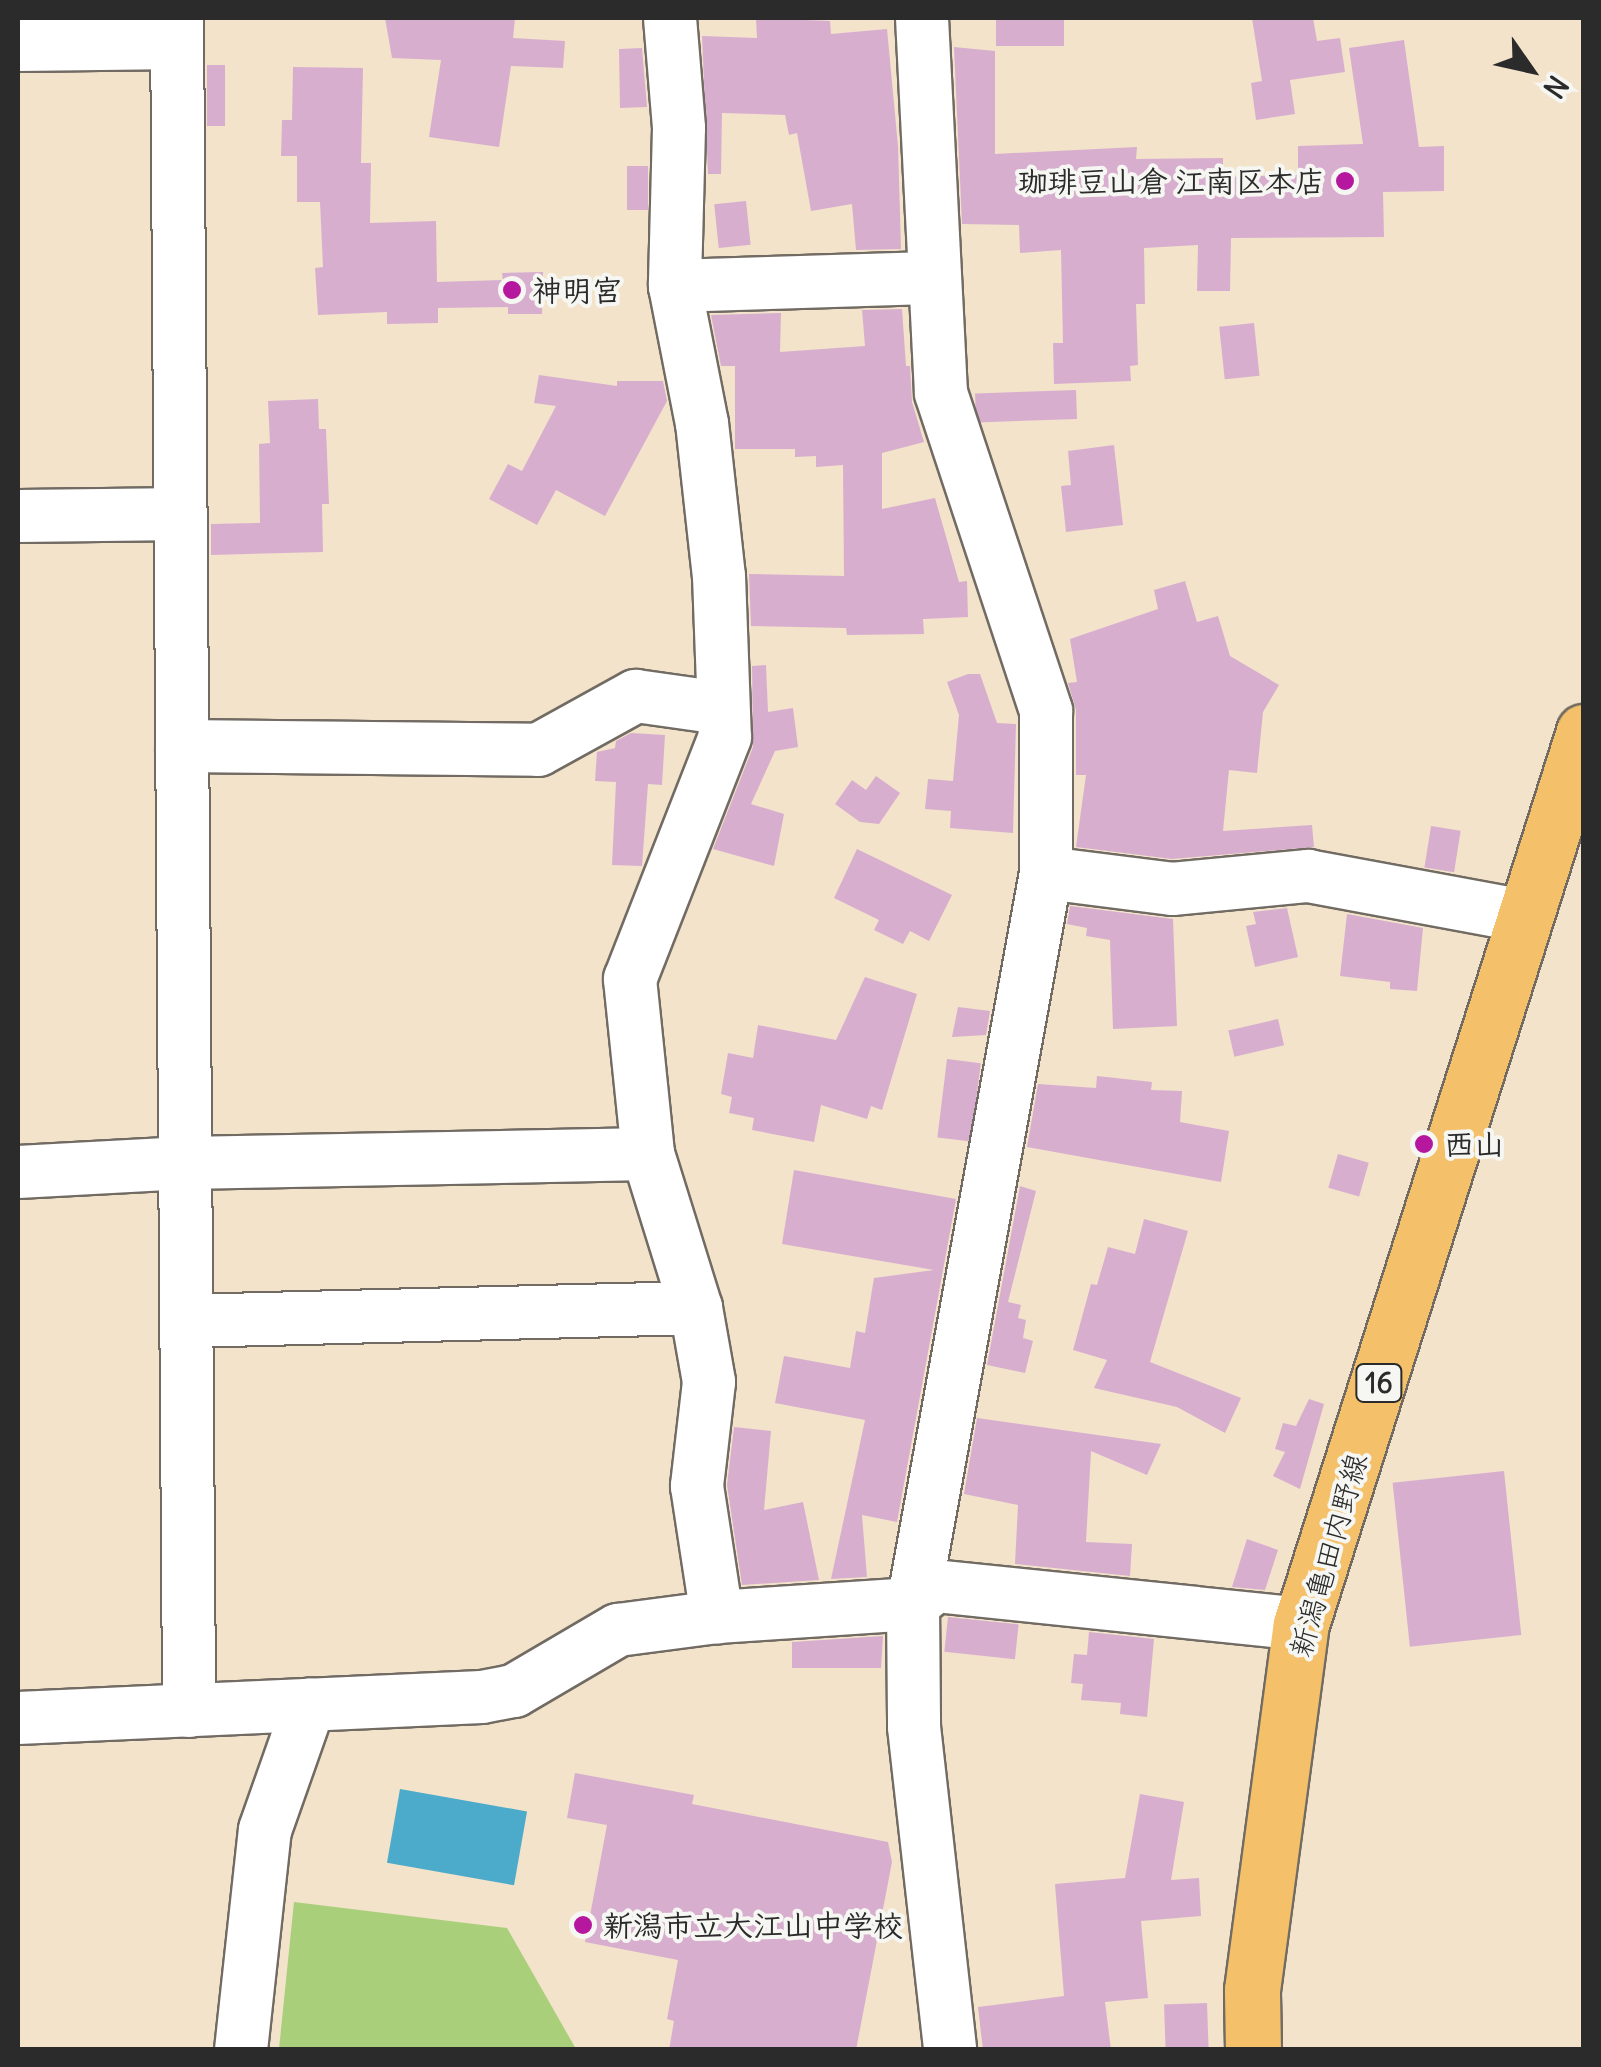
<!DOCTYPE html>
<html>
<head>
<meta charset="utf-8">
<style>
  body { margin:0 }
  #map { position:relative; width:1601px; height:2067px; overflow:hidden; background:#f2e3ca; font-family:Delius,"Klee One",sans-serif }
  div>[style] { position:absolute }
  .green>* { inset:0; background:#a9cf7a }
  .water>* { inset:0; background:#4caaca; transform-origin:0 0 }
  .building>* { inset:0; background:#d8aecf; transform-origin:0 0 }
  .roads { filter:drop-shadow(2px 0 #716b63) drop-shadow(-2px 0 #716b63) drop-shadow(0 2px #716b63) drop-shadow(0 -2px #716b63) }
  .minor>* { height:52px; margin:-26px; padding:0 26px; transform-origin:26px; border-radius:26px; background:#fff }
  .major>* { height:55px; margin:-27.5px; padding:0 27.5px; transform-origin:27.5px; border-radius:27.5px; background:#f4c16a }
  .dots>* { width:28px; height:28px; translate:-50% -50%; box-sizing:border-box; border:5px solid #f6f6f2; border-radius:50% }
  span { translate:-50% -50%; white-space:nowrap; text-align:center; line-height:1.15; -webkit-text-stroke:8px #f6f6f2; paint-order:stroke }
  .shield-label span { padding:2px 8px; background:#f6f6f2; border:2px solid; border-radius:8px; -webkit-text-stroke-width:0 }
  .shield-label { font-size:28px; color:#2b2b2b; font-weight:700 }
  .poi-label { font-size:30px; color:#2b2b2b; font-weight:700 }
  .right { translate:-100% -50%; text-align:right }
  .left { translate:0 -50%; text-align:left }
  .street-label { font-size:30px; color:#2b2b2b }
  .frame { position:absolute; inset:0; border:20px solid #2b2b2b; pointer-events:none }
  .north { position:absolute; left:1481px; top:20px; width:100px; height:100px; -webkit-text-stroke:8px #f6f6f2; paint-order:stroke; rotate:124deg; font-size:28px; font-weight:700; line-height:40px; text-align:center; color:#2b2b2b }
  .north::after { content:''; display:block; margin:auto; width:35px; height:45px; background:#2b2b2b; clip-path:polygon(50% 0,100% 100%,50% 72%,0 100%) }
</style>
</head>
<body>
<div id="map">
  <div class="green">
    <i style="clip-path:polygon(294px 1902px,507px 1928px,576px 2049px,279px 2049px)"></i>
  </div>
  <div class="water">
    <i style="left:400px;top:1789px;width:129px;height:75px;rotate:10deg"></i>
  </div>
  <div class="building">
    <i style="clip-path:polygon(385px 18px,515px 18px,513px 38px,565px 41px,563px 68px,511px 66px,499px 147px,429px 137px,441px 60px,392px 58px)"></i>
    <i style="clip-path:polygon(756px 18px,830px 21px,831px 34px,887px 29px,898px 146px,901px 249px,856px 250px,852px 204px,811px 211px,797px 133px,789px 135px,785px 115px,722px 113px,721px 174px,708px 174px,702px 36px,757px 38px)"></i>
    <i style="left:996px;top:18px;width:68px;height:28px"></i>
    <i style="clip-path:polygon(1252px 18px,1313px 18px,1317px 41px,1340px 38px,1345px 72px,1290px 80px,1295px 114px,1256px 120px,1251px 83px,1262px 81px)"></i>
    <i style="clip-path:polygon(1404px 40px,1419px 147px,1444px 146px,1444px 191px,1383px 192px,1384px 237px,1231px 238px,1230px 291px,1197px 291px,1198px 245px,1144px 248px,1145px 304px,1136px 304px,1138px 365px,1130px 366px,1131px 381px,1054px 384px,1053px 343px,1063px 343px,1061px 250px,1020px 253px,1019px 225px,962px 224px,954px 47px,995px 51px,995px 154px,1137px 147px,1136px 159px,1223px 158px,1223px 177px,1298px 175px,1298px 146px,1363px 144px,1349px 48px)"></i>
    <i style="clip-path:polygon(642px 48px,647px 107px,620px 108px,619px 49px)"></i>
    <i style="left:207px;top:65px;width:18px;height:61px"></i>
    <i style="clip-path:polygon(293px 67px,363px 68px,361px 163px,371px 163px,370px 223px,436px 221px,437px 282px,503px 280px,502px 273px,543px 272px,542px 314px,508px 314px,508px 307px,438px 308px,438px 323px,387px 324px,387px 312px,318px 315px,315px 268px,323px 267px,320px 202px,297px 202px,297px 156px,281px 156px,282px 120px,292px 120px)"></i>
    <i style="left:627px;top:166px;width:21px;height:44px"></i>
    <i style="left:746px;top:201px;width:44px;height:32px;rotate:84deg"></i>
    <i style="clip-path:polygon(902px 309px,906px 366px,910px 366px,912px 402px,924px 442px,882px 453px,882px 509px,935px 498px,959px 582px,967px 581px,968px 617px,923px 619px,924px 634px,847px 635px,846px 628px,751px 626px,749px 574px,844px 576px,843px 465px,816px 467px,816px 456px,795px 457px,795px 449px,735px 449px,735px 366px,721px 366px,711px 315px,781px 313px,780px 352px,865px 346px,862px 310px)"></i>
    <i style="left:1254px;top:323px;width:53px;height:35px;rotate:84deg"></i>
    <i style="clip-path:polygon(539px 375px,617px 386px,617px 381px,663px 381px,667px 401px,605px 516px,556px 490px,537px 525px,489px 499px,508px 464px,522px 471px,556px 406px,534px 403px)"></i>
    <i style="left:1076px;top:390px;width:29px;height:101px;rotate:88deg"></i>
    <i style="clip-path:polygon(318px 399px,319px 429px,326px 429px,329px 504px,322px 504px,323px 552px,211px 555px,211px 524px,260px 523px,259px 444px,270px 443px,268px 401px)"></i>
    <i style="clip-path:polygon(1114px 445px,1123px 525px,1066px 532px,1061px 486px,1071px 485px,1068px 451px)"></i>
    <i style="clip-path:polygon(1185px 581px,1197px 622px,1218px 616px,1230px 656px,1279px 685px,1263px 712px,1257px 773px,1229px 770px,1223px 831px,1312px 825px,1314px 847px,1172px 859px,1076px 847px,1086px 775px,1076px 775px,1076px 710px,1068px 683px,1077px 682px,1070px 639px,1158px 609px,1154px 590px)"></i>
    <i style="clip-path:polygon(766px 665px,768px 712px,793px 708px,798px 747px,775px 751px,751px 804px,784px 814px,774px 866px,713px 849px,753px 747px,752px 666px)"></i>
    <i style="clip-path:polygon(968px 674px,980px 674px,997px 723px,1016px 724px,1013px 833px,950px 828px,951px 811px,925px 809px,928px 779px,953px 781px,959px 715px,947px 682px)"></i>
    <i style="clip-path:polygon(631px 733px,665px 735px,662px 785px,648px 784px,642px 866px,612px 865px,616px 782px,595px 781px,597px 752px,615px 748px,616px 741px)"></i>
    <i style="clip-path:polygon(876px 776px,900px 793px,879px 824px,860px 822px,835px 804px,852px 780px,866px 790px)"></i>
    <i style="left:1431px;top:826px;width:30px;height:42px;rotate:9deg"></i>
    <i style="clip-path:polygon(857px 849px,952px 895px,929px 941px,910px 931px,903px 944px,874px 930px,879px 920px,834px 898px)"></i>
    <i style="clip-path:polygon(1070px 906px,1173px 919px,1177px 1026px,1113px 1029px,1110px 940px,1086px 936px,1087px 928px,1067px 924px)"></i>
    <i style="clip-path:polygon(1287px 908px,1298px 957px,1255px 967px,1246px 926px,1256px 924px,1253px 912px)"></i>
    <i style="clip-path:polygon(1347px 914px,1423px 928px,1417px 991px,1390px 989px,1390px 982px,1340px 976px)"></i>
    <i style="clip-path:polygon(865px 977px,917px 994px,882px 1110px,871px 1106px,867px 1119px,821px 1105px,814px 1142px,752px 1130px,754px 1118px,729px 1113px,732px 1097px,721px 1094px,728px 1053px,753px 1058px,758px 1025px,836px 1040px)"></i>
    <i style="clip-path:polygon(958px 1007px,990px 1011px,986px 1035px,952px 1037px)"></i>
    <i style="left:1278px;top:1019px;width:27px;height:51px;rotate:77deg"></i>
    <i style="left:947px;top:1059px;width:34px;height:79px;rotate:7deg"></i>
    <i style="clip-path:polygon(1097px 1076px,1152px 1082px,1151px 1090px,1182px 1091px,1180px 1122px,1229px 1131px,1221px 1182px,1027px 1147px,1038px 1084px,1096px 1088px)"></i>
    <i style="left:1338px;top:1154px;width:32px;height:35px;rotate:16deg"></i>
    <i style="clip-path:polygon(794px 1170px,956px 1199px,897px 1522px,862px 1515px,867px 1577px,831px 1579px,865px 1420px,775px 1403px,784px 1356px,850px 1368px,856px 1331px,865px 1333px,874px 1278px,934px 1270px,782px 1244px)"></i>
    <i style="clip-path:polygon(1020px 1186px,1036px 1191px,1008px 1302px,1021px 1305px,1018px 1318px,1026px 1320px,1023px 1338px,1033px 1341px,1025px 1373px,987px 1365px)"></i>
    <i style="clip-path:polygon(1144px 1219px,1188px 1231px,1150px 1362px,1241px 1398px,1225px 1433px,1177px 1407px,1094px 1388px,1107px 1360px,1073px 1350px,1091px 1284px,1097px 1285px,1108px 1247px,1135px 1254px)"></i>
    <i style="clip-path:polygon(1309px 1399px,1324px 1404px,1300px 1489px,1273px 1476px,1285px 1452px,1275px 1449px,1283px 1423px,1296px 1426px)"></i>
    <i style="clip-path:polygon(977px 1418px,1161px 1444px,1147px 1475px,1091px 1451px,1086px 1542px,1132px 1544px,1130px 1576px,1015px 1564px,1018px 1505px,964px 1494px)"></i>
    <i style="clip-path:polygon(734px 1427px,771px 1431px,764px 1510px,803px 1502px,819px 1580px,742px 1585px,727px 1485px)"></i>
    <i style="left:1504px;top:1471px;width:165px;height:112px;rotate:84deg"></i>
    <i style="clip-path:polygon(1247px 1539px,1278px 1550px,1265px 1590px,1232px 1587px)"></i>
    <i style="left:948px;top:1617px;width:71px;height:35px;rotate:6deg"></i>
    <i style="clip-path:polygon(1089px 1632px,1154px 1639px,1147px 1717px,1120px 1714px,1121px 1703px,1081px 1700px,1083px 1684px,1071px 1683px,1074px 1654px,1087px 1655px)"></i>
    <i style="clip-path:polygon(883px 1636px,881px 1668px,792px 1668px,792px 1642px)"></i>
    <i style="clip-path:polygon(575px 1773px,694px 1795px,692px 1804px,888px 1842px,892px 1862px,856px 2050px,669px 2050px,674px 2021px,667px 2019px,678px 1960px,585px 1942px,607px 1825px,567px 1818px)"></i>
    <i style="clip-path:polygon(1140px 1794px,1184px 1802px,1171px 1880px,1199px 1878px,1201px 1916px,1141px 1921px,1148px 1998px,1105px 2002px,1111px 2050px,983px 2050px,978px 2007px,1064px 1996px,1055px 1884px,1125px 1878px)"></i>
    <i style="left:1207px;top:2003px;width:47px;height:43px;rotate:88deg"></i>
  </div>
  <div class="roads">
    <div class="minor">
      <i style="left:177px;top:18px;width:1693px;rotate:89.59deg"></i>
      <i style="left:670px;top:18px;width:110px;rotate:85.3deg"></i>
      <i style="left:679px;top:128px;width:158px;rotate:91.5deg"></i>
      <i style="left:675px;top:286px;width:140px;rotate:78.9deg"></i>
      <i style="left:702px;top:423px;width:154px;rotate:83.7deg"></i>
      <i style="left:719px;top:576px;width:161px;rotate:87.9deg"></i>
      <i style="left:725px;top:737px;width:260px;rotate:111.4deg"></i>
      <i style="left:630px;top:979px;width:176px;rotate:84.1deg"></i>
      <i style="left:648px;top:1154px;width:161px;rotate:72.7deg"></i>
      <i style="left:696px;top:1308px;width:75px;rotate:80deg"></i>
      <i style="left:709px;top:1382px;width:105px;rotate:96.6deg"></i>
      <i style="left:697px;top:1486px;width:133px;rotate:81.3deg"></i>
      <i style="left:922px;top:18px;width:375px;rotate:87.1deg"></i>
      <i style="left:941px;top:393px;width:335px;rotate:71.7deg"></i>
      <i style="left:1046px;top:711px;width:162px;rotate:90deg"></i>
      <i style="left:1046px;top:873px;width:743px;rotate:100.31deg"></i>
      <i style="left:913px;top:1604px;width:123px;rotate:89.5deg"></i>
      <i style="left:914px;top:1727px;width:325px;rotate:83.6deg"></i>
      <i style="left:18px;top:45px;width:159px;rotate:-0.7deg"></i>
      <i style="left:675px;top:286px;width:260px;rotate:-1.8deg"></i>
      <i style="left:18px;top:516px;width:162px;rotate:-0.7deg"></i>
      <i style="left:182px;top:746px;width:356px;rotate:0.6deg"></i>
      <i style="left:538px;top:750px;width:112px;rotate:-28.9deg"></i>
      <i style="left:636px;top:696px;width:86px;rotate:8deg"></i>
      <i style="left:1046px;top:873px;width:127px;rotate:7.2deg"></i>
      <i style="left:1172px;top:889px;width:137px;rotate:-5.5deg"></i>
      <i style="left:1308px;top:876px;width:219px;rotate:10.5deg"></i>
      <i style="left:18px;top:1172px;width:167px;rotate:-3.1deg"></i>
      <i style="left:185px;top:1163px;width:463px;rotate:-1.1deg"></i>
      <i style="left:186px;top:1321px;width:510px;rotate:-1.46deg"></i>
      <i style="left:18px;top:1718px;width:464px;rotate:-2.6deg"></i>
      <i style="left:482px;top:1697px;width:33px;rotate:-11deg"></i>
      <i style="left:514px;top:1691px;width:121px;rotate:-30.4deg"></i>
      <i style="left:618px;top:1630px;width:100px;rotate:-7.5deg"></i>
      <i style="left:717px;top:1617px;width:196px;rotate:-3.8deg"></i>
      <i style="left:913px;top:1604px;width:28px;rotate:-39deg"></i>
      <i style="left:935px;top:1586px;width:368px;rotate:5.9deg"></i>
      <i style="left:241px;top:2050px;width:221px;rotate:-83.8deg"></i>
      <i style="left:265px;top:1830px;width:133px;rotate:-70.6deg"></i>
    </div>
    <div class="major">
      <i style="left:1253px;top:2050px;width:60px;rotate:-91deg"></i>
      <i style="left:1252px;top:1990px;width:369px;rotate:-82.4deg"></i>
      <i style="left:1301px;top:1624px;width:936px;rotate:-72.4deg"></i>
    </div>
  </div>
  <div class="dots">
    <i style="left:1345px;top:181px;background:#b5179e"></i>
    <i style="left:512px;top:290px;background:#b5179e"></i>
    <i style="left:1424px;top:1144px;background:#b5179e"></i>
    <i style="left:583px;top:1925px;background:#b5179e"></i>
  </div>
  <div class="shield-label">
    <span style="left:1379px;top:1383px">16</span>
  </div>
  <div class="poi-label">
    <span class="right" style="left:1325px;top:181px">珈琲豆山倉 江南区本店</span>
    <span class="left" style="left:532px;top:290px">神明宮</span>
    <span class="left" style="left:1444px;top:1144px">西山</span>
    <span class="left" style="left:603px;top:1925px">新潟市立大江山中学校</span>
  </div>
  <div class="street-label">
    <span style="left:1328px;top:1555px;rotate:-74deg">新潟亀田内野線</span>
  </div>
  <div class="frame"></div>
  <div class="north">N</div>
</div>
</body>
</html>
